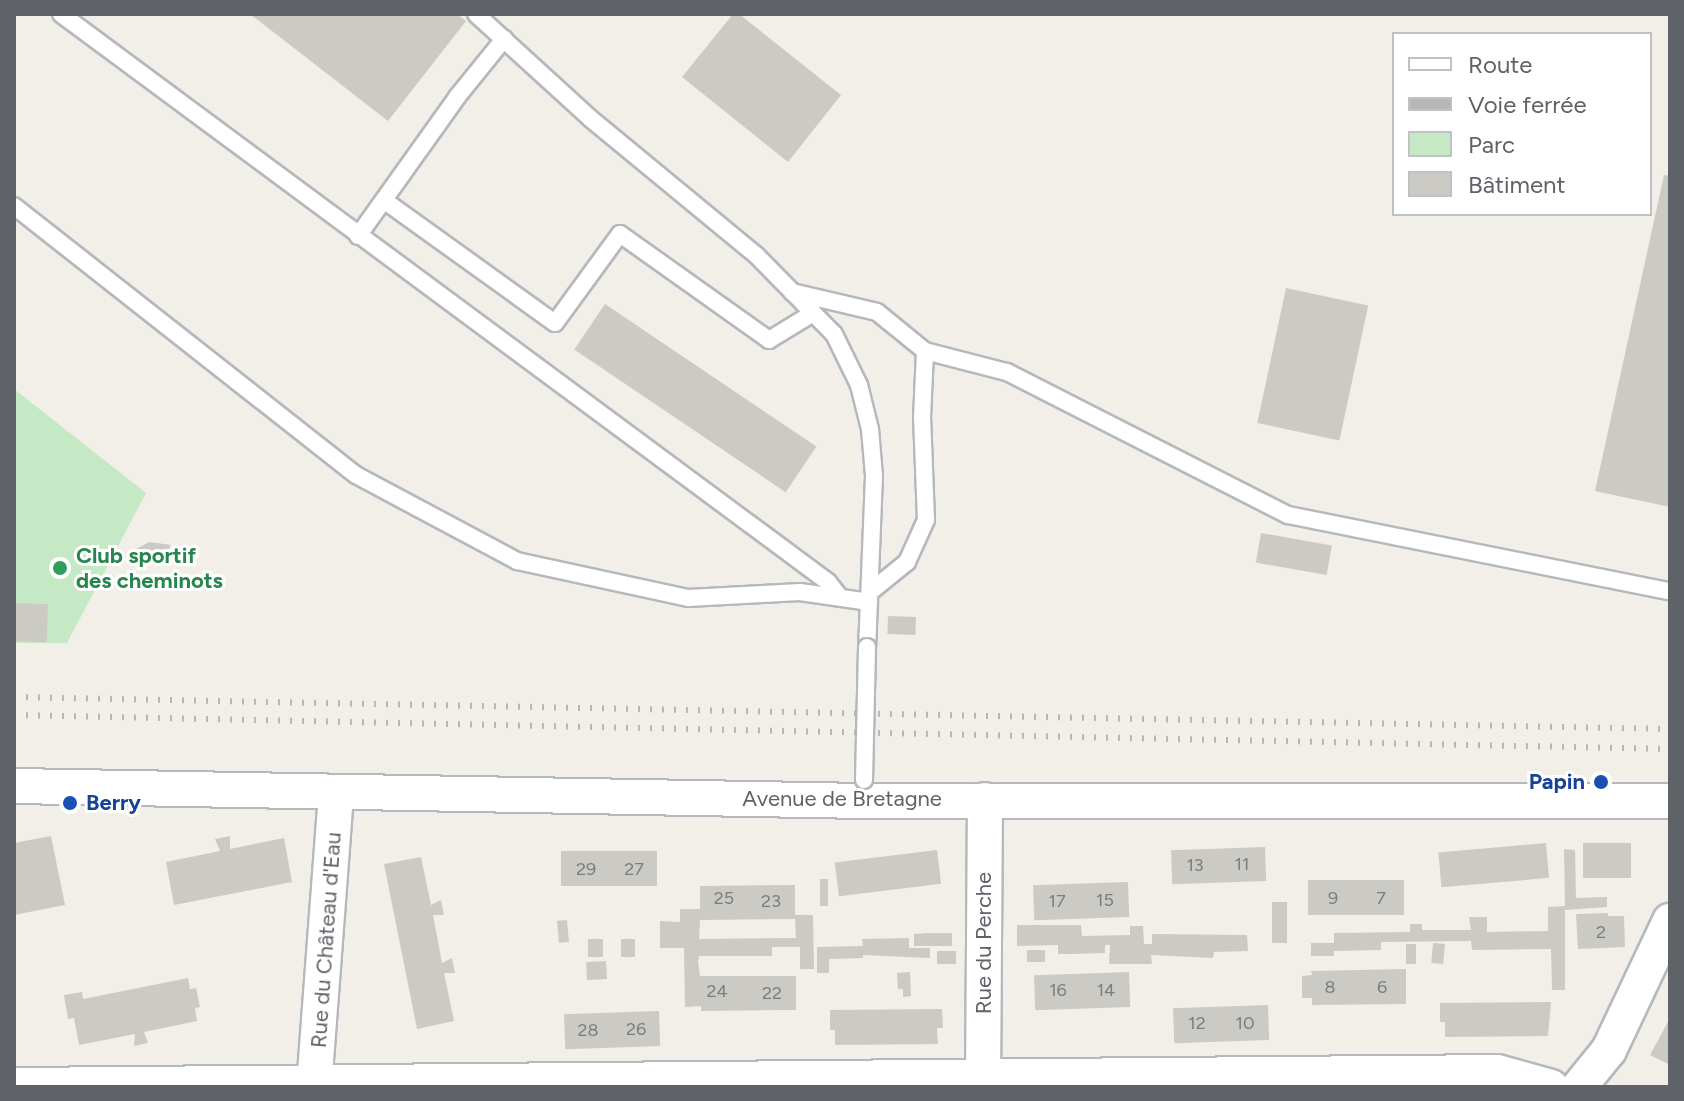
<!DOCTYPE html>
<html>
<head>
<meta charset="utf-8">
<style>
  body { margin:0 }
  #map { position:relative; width:1684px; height:1101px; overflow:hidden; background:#f1efe8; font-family:Figtree,sans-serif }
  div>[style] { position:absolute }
  .green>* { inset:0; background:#c5e8c5 }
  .building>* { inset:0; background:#cccac5; transform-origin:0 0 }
  .roads { filter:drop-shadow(2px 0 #b5b8bc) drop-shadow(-2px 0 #b5b8bc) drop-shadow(0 2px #b5b8bc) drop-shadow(0 -2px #b5b8bc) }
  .lane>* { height:16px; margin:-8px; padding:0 8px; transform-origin:8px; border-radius:8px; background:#fff }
  .street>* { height:34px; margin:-17px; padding:0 17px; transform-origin:17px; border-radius:17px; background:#fff }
  .rail>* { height:6px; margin-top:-3px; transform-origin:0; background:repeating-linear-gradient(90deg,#b6b7b8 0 2px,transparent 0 12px) }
  .bridges { filter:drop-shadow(2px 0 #b5b8bc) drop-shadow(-2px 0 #b5b8bc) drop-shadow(0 2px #b5b8bc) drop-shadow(0 -2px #b5b8bc) }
  .lane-bridge>* { height:16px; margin:-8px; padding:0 8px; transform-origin:8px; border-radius:8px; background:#fff }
  .dots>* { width:22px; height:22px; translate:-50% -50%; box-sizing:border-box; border:4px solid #fff; border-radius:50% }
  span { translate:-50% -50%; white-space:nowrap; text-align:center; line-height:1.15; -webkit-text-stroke:6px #fff; paint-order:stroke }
  .number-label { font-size:18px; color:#7a7d7f }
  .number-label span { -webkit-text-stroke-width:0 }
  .leisure-label { font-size:22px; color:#27864d; font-weight:700 }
  .left { translate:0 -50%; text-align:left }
  .transit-label { font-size:22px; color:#164399; font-weight:700 }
  .right { translate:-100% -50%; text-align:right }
  .street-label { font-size:22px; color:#5f6368 }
  .frame { position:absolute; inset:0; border:16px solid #5f6368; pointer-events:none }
  .legend { position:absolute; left:1392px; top:32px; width:260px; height:184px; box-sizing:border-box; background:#fff; border:2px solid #bfc1c3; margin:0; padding:10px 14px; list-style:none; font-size:24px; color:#5f6368 }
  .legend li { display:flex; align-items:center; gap:16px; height:40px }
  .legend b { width:40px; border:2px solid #bfc1c3 }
</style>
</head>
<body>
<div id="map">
  <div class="green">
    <i style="clip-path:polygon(14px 389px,146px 493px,67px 643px,14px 643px)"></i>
  </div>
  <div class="building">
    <i style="clip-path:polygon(250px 14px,457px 14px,466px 21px,388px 121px)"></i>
    <i style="clip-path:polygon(733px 14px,739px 14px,841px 95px,788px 162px,682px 77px)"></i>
    <i style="clip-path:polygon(1664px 175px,1670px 176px,1670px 507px,1595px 491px)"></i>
    <i style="left:1286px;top:288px;width:84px;height:138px;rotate:12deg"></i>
    <i style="left:605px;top:304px;width:255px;height:55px;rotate:34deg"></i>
    <i style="left:1261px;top:533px;width:72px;height:30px;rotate:10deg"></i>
    <i style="clip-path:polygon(149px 542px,171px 545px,164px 558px,140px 563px,129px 553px)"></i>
    <i style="left:14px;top:603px;width:34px;height:38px;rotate:2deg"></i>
    <i style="left:888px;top:616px;width:28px;height:18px;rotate:2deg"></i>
    <i style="clip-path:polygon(51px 836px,65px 905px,14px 915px,14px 843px)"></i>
    <i style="clip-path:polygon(230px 836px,230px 849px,284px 838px,292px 882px,174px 905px,166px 862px,220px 851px,215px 839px)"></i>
    <i style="left:1546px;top:843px;width:35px;height:108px;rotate:85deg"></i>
    <i style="left:1583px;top:843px;width:48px;height:35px"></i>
    <i style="left:1265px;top:847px;width:34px;height:94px;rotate:88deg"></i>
    <i style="clip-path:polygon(1564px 849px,1575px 850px,1576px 898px,1607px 897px,1607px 907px,1565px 910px,1565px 990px,1552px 990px,1551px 949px,1472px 950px,1471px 941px,1381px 942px,1381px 950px,1334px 951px,1334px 956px,1311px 956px,1311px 943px,1334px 943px,1334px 933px,1410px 932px,1410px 924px,1422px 924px,1422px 930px,1471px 930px,1469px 917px,1487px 917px,1487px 932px,1548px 931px,1548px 907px,1565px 906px)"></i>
    <i style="left:937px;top:850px;width:34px;height:103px;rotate:83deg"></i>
    <i style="left:657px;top:851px;width:35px;height:96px;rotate:90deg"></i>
    <i style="clip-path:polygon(421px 857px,431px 905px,441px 900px,444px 915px,433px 915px,442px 963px,452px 958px,455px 973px,444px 973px,454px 1021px,417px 1029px,384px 864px)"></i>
    <i style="left:820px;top:879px;width:8px;height:27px"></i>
    <i style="left:1404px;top:880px;width:35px;height:96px;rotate:90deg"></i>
    <i style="left:1128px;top:882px;width:35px;height:95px;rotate:88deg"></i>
    <i style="clip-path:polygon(evenodd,795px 885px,795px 915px,813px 915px,814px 969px,800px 969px,800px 947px,772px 947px,772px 956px,699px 956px,698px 962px,700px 976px,796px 976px,796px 1010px,701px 1011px,701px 1006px,685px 1007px,684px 948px,660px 948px,660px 921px,680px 922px,680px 909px,700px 909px,700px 886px,795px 885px,795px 919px,796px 938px,699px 939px,700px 920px,795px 919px)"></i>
    <i style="left:1287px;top:902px;width:41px;height:15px;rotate:90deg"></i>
    <i style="clip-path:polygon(1608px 913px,1608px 916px,1624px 916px,1625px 947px,1578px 949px,1576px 914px)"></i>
    <i style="left:567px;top:920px;width:22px;height:10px;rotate:85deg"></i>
    <i style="clip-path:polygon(1017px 925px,1081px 925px,1082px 936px,1130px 935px,1130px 926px,1143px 926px,1144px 944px,1152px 944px,1152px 934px,1247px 935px,1248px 951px,1214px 952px,1213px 958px,1151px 955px,1152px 964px,1109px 964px,1110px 945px,1105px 945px,1105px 953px,1072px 954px,1058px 954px,1058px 945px,1017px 946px)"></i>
    <i style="clip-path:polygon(929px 933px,952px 933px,952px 946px,914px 946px,914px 934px)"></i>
    <i style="clip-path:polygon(909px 938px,909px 948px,930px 948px,930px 958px,863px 955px,863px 958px,829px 959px,829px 973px,817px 973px,817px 947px,863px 946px,862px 939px)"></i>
    <i style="left:603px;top:939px;width:18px;height:15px;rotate:90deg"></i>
    <i style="left:621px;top:939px;width:14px;height:18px"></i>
    <i style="left:1433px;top:943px;width:12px;height:20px;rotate:5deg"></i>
    <i style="left:1406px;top:944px;width:10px;height:20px"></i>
    <i style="left:1027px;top:950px;width:18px;height:12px"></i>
    <i style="left:937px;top:951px;width:19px;height:13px"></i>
    <i style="left:606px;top:961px;width:18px;height:20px;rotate:87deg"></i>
    <i style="clip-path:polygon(1406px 969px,1406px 1004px,1312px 1005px,1312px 998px,1302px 998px,1302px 976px,1312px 975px,1311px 971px)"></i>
    <i style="clip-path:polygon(910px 972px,911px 996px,903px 997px,903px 989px,898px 989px,897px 973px)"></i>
    <i style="left:1129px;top:972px;width:35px;height:95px;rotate:88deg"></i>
    <i style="clip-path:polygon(188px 978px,190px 989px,196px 988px,200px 1007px,195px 1008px,197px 1021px,144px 1032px,148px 1043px,134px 1046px,135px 1034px,79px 1045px,74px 1018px,68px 1019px,64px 995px,82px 992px,83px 999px)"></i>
    <i style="clip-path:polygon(1551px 1002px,1548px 1036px,1445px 1037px,1445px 1022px,1440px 1022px,1440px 1003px)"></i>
    <i style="left:1268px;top:1005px;width:35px;height:95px;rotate:88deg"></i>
    <i style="clip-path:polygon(942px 1009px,943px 1028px,937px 1028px,938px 1044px,835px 1045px,835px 1030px,830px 1030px,830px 1010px)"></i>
    <i style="left:659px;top:1011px;width:35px;height:95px;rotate:88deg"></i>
    <i style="clip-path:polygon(1670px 1018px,1670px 1065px,1650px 1055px)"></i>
  </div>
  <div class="roads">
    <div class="lane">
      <i style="left:61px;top:14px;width:954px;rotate:36.52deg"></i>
      <i style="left:828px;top:582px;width:18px;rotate:52deg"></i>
      <i style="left:476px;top:14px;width:156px;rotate:42.4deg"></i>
      <i style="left:591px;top:119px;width:214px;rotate:39.5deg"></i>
      <i style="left:756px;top:255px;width:111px;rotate:45.4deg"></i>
      <i style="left:834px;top:334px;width:57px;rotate:63.9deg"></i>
      <i style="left:859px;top:385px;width:45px;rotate:76deg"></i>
      <i style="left:870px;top:429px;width:47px;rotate:85.1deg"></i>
      <i style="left:874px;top:476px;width:171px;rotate:92.3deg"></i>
      <i style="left:385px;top:201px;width:209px;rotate:35.7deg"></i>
      <i style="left:555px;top:323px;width:110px;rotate:-53.9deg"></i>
      <i style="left:620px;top:234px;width:183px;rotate:35.4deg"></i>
      <i style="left:769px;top:340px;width:52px;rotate:-31.5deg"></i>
      <i style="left:14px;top:206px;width:435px;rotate:38.2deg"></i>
      <i style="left:356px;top:475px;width:183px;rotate:28.1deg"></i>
      <i style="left:517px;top:561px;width:175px;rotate:12.2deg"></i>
      <i style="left:688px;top:598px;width:112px;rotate:-3.1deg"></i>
      <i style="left:800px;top:592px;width:70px;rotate:8.2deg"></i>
      <i style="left:358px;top:236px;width:171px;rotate:-54.5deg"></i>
      <i style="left:457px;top:97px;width:75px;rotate:-51deg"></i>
      <i style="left:792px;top:292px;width:87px;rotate:13.2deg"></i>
      <i style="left:877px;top:312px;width:62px;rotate:39.1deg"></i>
      <i style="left:925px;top:351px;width:85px;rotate:14.4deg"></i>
      <i style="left:1007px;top:372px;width:315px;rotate:27deg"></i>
      <i style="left:1288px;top:515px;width:389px;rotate:11.3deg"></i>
      <i style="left:870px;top:592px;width:48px;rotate:-39deg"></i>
      <i style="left:907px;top:562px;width:46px;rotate:-65.7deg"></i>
      <i style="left:926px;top:520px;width:102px;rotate:-92.2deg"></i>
      <i style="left:922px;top:418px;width:67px;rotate:-87.4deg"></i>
    </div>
    <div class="street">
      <i style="left:14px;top:786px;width:848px;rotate:1.01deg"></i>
      <i style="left:862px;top:801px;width:808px"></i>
      <i style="left:14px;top:1085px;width:1483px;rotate:-0.5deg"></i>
      <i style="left:1497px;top:1072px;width:56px;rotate:15.5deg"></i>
      <i style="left:314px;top:1087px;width:295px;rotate:-85.7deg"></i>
      <i style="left:983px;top:1087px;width:287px;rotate:-89.6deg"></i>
      <i style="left:1579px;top:1087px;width:48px;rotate:-51deg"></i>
      <i style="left:1609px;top:1050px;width:143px;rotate:-64.7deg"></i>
    </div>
  </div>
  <div class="rail">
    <i style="left:14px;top:697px;width:1656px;rotate:1.11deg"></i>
    <i style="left:14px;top:715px;width:1656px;rotate:1.18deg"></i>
  </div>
  <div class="bridges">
    <div class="lane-bridge">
      <i style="left:864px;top:780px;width:133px;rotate:-88.7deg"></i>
    </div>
  </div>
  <div class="dots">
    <i style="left:60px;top:568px;background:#2e9e5b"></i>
    <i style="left:1601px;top:782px;background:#1a4fb4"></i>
    <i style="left:70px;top:803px;background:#1a4fb4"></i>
  </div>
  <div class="number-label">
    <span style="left:1242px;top:864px">11</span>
    <span style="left:1195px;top:865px">13</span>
    <span style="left:586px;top:869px">29</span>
    <span style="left:634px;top:869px">27</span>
    <span style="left:724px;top:898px">25</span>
    <span style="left:1333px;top:898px">9</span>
    <span style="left:1381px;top:898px">7</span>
    <span style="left:1105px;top:900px">15</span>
    <span style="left:771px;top:901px">23</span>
    <span style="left:1057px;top:901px">17</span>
    <span style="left:1601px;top:932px">2</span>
    <span style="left:1330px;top:987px">8</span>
    <span style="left:1382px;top:987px">6</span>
    <span style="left:1058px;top:990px">16</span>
    <span style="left:1106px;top:990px">14</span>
    <span style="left:717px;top:991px">24</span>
    <span style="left:772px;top:993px">22</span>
    <span style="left:1197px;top:1023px">12</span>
    <span style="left:1245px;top:1023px">10</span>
    <span style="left:636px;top:1029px">26</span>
    <span style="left:588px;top:1030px">28</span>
  </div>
  <div class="leisure-label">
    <span class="left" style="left:76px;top:568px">Club sportif<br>des cheminots</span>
  </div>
  <div class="transit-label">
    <span class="right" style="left:1585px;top:782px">Papin</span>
    <span class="left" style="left:86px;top:803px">Berry</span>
  </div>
  <div class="street-label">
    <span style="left:842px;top:799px">Avenue de Bretagne</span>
    <span style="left:326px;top:940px;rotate:-86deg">Rue du Château d'Eau</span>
    <span style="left:984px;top:943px;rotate:-90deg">Rue du Perche</span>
  </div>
  <div class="frame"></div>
  <ul class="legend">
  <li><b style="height:10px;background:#fff"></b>Route</li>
  <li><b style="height:10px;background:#b6b7b8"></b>Voie ferrée</li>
  <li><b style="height:22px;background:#c5e8c5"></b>Parc</li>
  <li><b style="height:22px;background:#cccac5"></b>Bâtiment</li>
  </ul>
</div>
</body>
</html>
